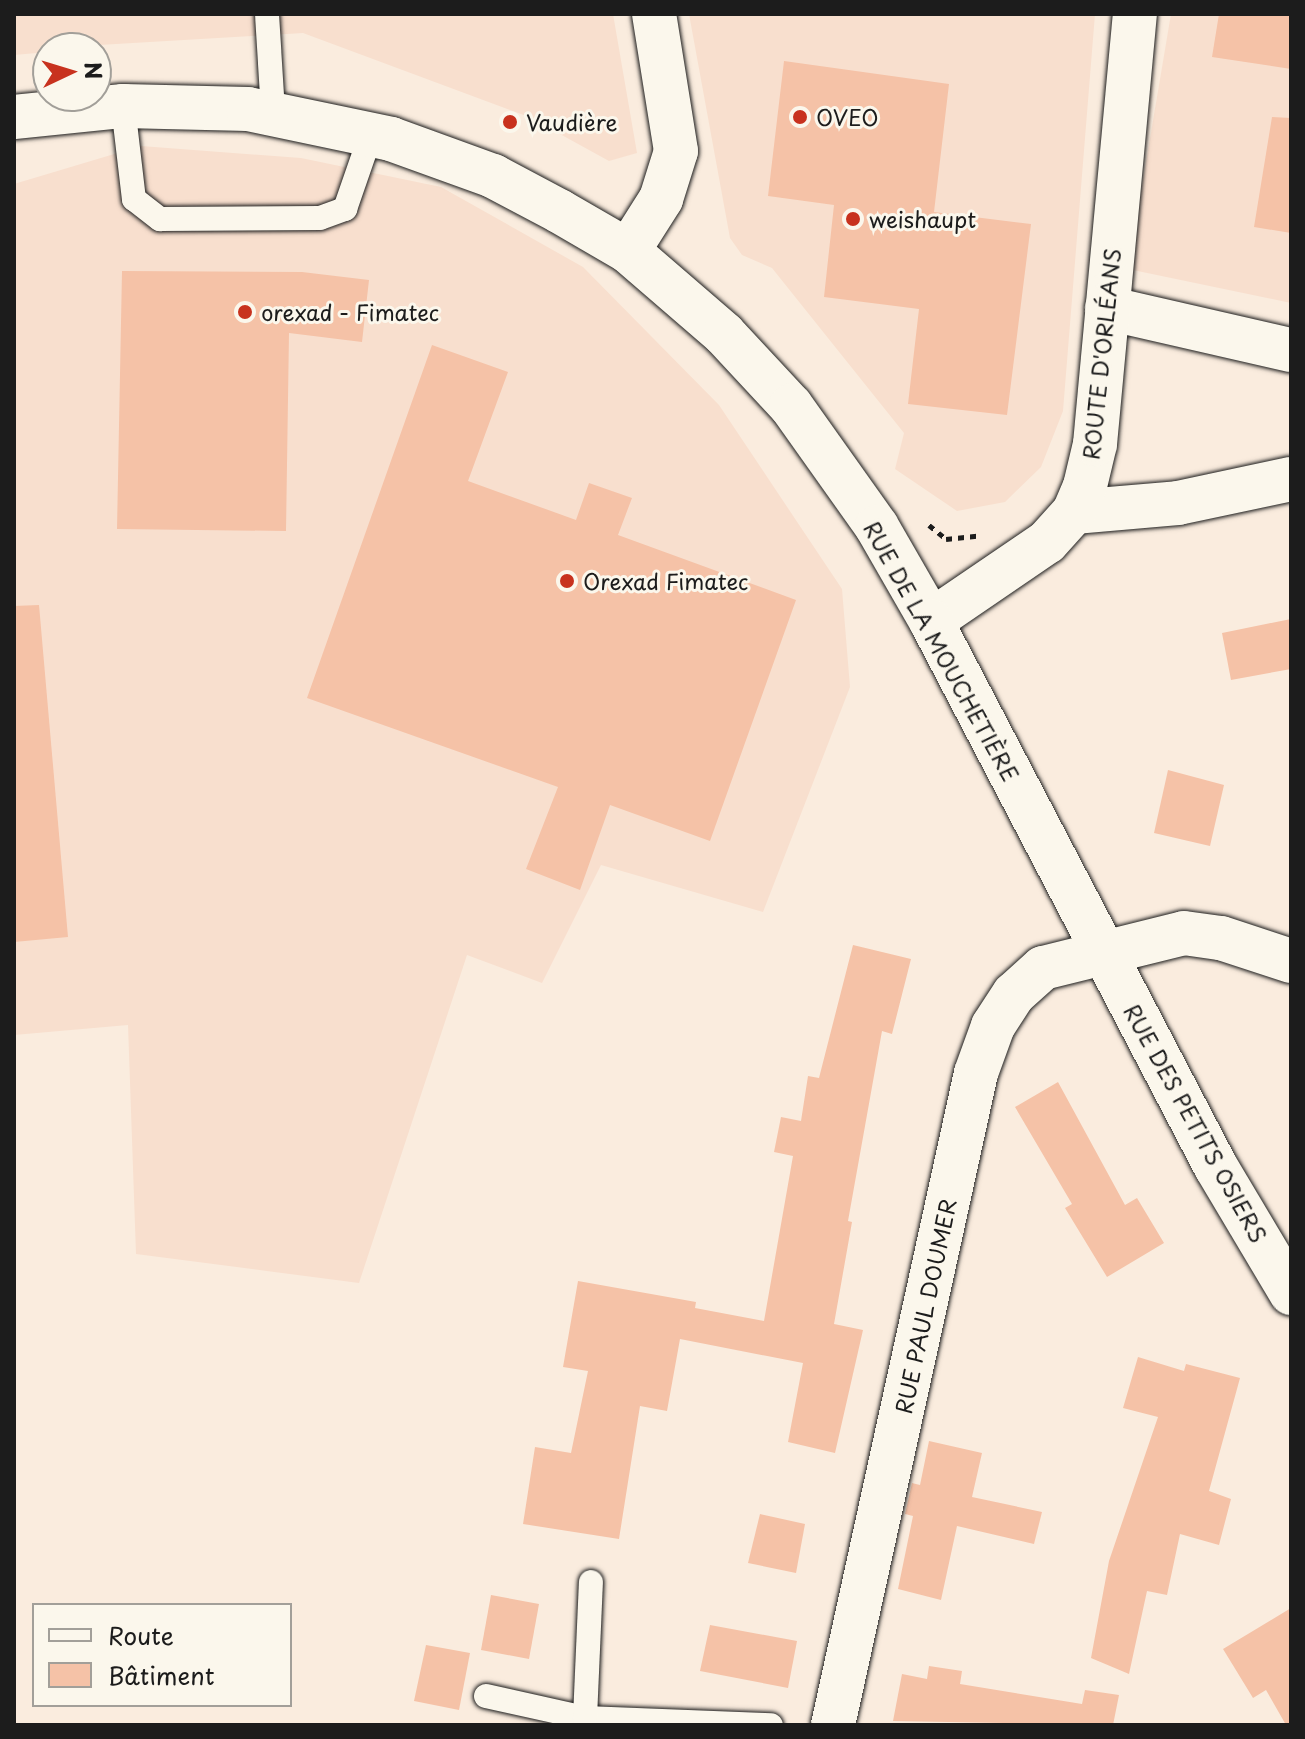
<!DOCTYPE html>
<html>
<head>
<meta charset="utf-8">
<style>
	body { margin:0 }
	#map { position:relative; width:1305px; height:1739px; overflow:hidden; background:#faecde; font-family:"Playpen Sans",sans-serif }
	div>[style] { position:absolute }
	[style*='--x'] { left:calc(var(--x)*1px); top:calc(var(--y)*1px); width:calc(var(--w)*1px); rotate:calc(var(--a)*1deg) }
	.built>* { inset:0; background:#f8dfce }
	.building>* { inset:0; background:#f5c2a7 }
	.path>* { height:5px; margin-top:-2.5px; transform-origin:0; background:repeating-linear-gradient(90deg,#1c1c1c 0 6px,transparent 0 12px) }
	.roads { filter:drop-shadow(0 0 2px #1c1c1c) drop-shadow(0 0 2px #1c1c1c) }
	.lane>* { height:24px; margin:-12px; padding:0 12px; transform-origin:12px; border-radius:12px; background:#fbf7ec }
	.street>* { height:44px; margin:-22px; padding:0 22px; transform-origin:22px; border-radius:22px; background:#fbf7ec }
	.secondary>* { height:44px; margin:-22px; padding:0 22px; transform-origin:22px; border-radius:22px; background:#fbf7ec }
	.dots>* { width:22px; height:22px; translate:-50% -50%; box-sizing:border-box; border:4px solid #fbf7ec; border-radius:50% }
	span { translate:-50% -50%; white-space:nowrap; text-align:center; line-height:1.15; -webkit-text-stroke:6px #fbf7ec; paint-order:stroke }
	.poi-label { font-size:22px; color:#1c1c1c }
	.left { translate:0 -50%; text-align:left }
	.street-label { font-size:22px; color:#1c1c1c }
	.frame { position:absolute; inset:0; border:16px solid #1c1c1c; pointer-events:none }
	.legend { position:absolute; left:32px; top:1603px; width:260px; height:104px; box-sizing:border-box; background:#fbf7ec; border:2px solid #a29f99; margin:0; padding:10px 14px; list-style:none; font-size:24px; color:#1c1c1c }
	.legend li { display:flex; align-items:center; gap:16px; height:40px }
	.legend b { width:40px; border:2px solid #a29f99 }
	.north { position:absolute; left:32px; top:32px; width:80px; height:80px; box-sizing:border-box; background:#fbf7ec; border:2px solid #a29f99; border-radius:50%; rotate:86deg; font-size:22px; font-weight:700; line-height:32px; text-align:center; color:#1c1c1c }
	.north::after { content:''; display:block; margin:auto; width:28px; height:36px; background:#c8321e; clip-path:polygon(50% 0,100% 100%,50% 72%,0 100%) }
</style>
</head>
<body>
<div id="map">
	<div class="built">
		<i style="clip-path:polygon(14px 14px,613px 14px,637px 153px,609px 161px,529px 117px,303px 33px,48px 48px,48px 52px,14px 55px)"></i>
		<i style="clip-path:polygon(689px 14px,1095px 14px,1063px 411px,1041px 467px,1005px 502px,957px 511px,895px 469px,904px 433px,772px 268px,742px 255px,730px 238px)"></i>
		<i style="clip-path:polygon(1171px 14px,1291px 14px,1291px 303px,1128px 269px)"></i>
		<i style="clip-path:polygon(141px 146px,301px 158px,441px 187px,583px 267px,719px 405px,842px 589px,850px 687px,763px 912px,601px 865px,542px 983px,467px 955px,359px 1283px,136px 1254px,128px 1025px,14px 1035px,14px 184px)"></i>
	</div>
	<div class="building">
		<i style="clip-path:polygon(1219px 14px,1291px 14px,1291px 69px,1212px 57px)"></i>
		<i style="clip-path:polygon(784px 61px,949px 84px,934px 212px,1031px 224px,1007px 415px,908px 404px,919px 309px,824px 297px,834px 205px,768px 196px)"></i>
		<i style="clip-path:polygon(1272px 117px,1291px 118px,1291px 233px,1254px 227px)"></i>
		<i style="clip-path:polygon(122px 271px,302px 272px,369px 280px,362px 342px,289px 333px,286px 531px,117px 529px)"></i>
		<i style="clip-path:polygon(432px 345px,508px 372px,468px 481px,576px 520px,589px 483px,632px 498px,618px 535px,796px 600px,710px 841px,610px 805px,580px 890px,526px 869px,558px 787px,307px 698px)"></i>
		<i style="clip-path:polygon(39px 605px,68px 937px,14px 942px,14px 606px)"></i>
		<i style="clip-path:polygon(1291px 619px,1291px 669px,1231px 680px,1222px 633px)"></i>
		<i style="clip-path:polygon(1168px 770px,1224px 785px,1210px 846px,1154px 833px)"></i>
		<i style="clip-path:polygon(853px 945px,911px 959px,892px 1034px,882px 1031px,848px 1221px,852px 1222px,834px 1324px,863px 1330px,835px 1453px,788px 1442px,803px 1363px,680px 1339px,667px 1411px,640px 1406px,619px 1539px,523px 1524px,535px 1447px,571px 1453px,588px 1371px,563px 1367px,578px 1281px,696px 1302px,695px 1308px,764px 1321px,793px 1156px,774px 1152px,781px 1117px,801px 1121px,808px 1076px,819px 1078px)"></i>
		<i style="clip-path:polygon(1058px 1082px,1125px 1205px,1137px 1198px,1164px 1243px,1107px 1277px,1065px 1208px,1072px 1204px,1015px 1107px)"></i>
		<i style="clip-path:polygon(1138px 1357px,1184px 1371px,1186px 1364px,1240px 1378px,1209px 1491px,1231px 1499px,1219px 1545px,1180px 1534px,1167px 1595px,1147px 1591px,1129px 1674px,1091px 1658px,1109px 1561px,1158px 1417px,1123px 1408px)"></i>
		<i style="clip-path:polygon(929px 1441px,982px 1453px,972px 1497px,1042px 1512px,1034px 1544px,957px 1526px,941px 1600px,898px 1589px,913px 1516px,905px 1514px,912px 1483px,920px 1485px)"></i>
		<i style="clip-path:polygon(760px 1514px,805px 1524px,796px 1573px,748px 1563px)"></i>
		<i style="clip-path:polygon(491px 1595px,539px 1604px,529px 1659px,481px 1650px)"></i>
		<i style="clip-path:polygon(1291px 1608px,1291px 1725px,1286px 1725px,1266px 1690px,1253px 1698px,1223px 1649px)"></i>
		<i style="clip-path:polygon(710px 1625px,797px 1641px,788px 1688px,700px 1671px)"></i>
		<i style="clip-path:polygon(426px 1645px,470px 1653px,459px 1710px,414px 1701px)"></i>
		<i style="clip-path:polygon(929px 1666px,962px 1671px,960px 1684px,1082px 1704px,1085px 1690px,1119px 1695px,1113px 1725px,893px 1721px,902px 1674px,927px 1679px)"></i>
	</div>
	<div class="path">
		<i style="--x:929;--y:525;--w:22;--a:39"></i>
		<i style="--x:946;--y:539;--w:31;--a:-6"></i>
	</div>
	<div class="roads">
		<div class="lane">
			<i style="--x:267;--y:14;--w:99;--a:86.5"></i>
			<i style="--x:123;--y:106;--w:94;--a:83.3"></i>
			<i style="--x:134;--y:199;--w:33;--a:38"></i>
			<i style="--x:160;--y:219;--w:160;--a:-0.4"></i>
			<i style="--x:320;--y:218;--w:27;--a:-20"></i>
			<i style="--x:345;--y:209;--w:79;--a:-70.9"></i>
			<i style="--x:486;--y:1696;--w:101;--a:12.5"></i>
			<i style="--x:585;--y:1718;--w:186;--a:2.2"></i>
			<i style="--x:585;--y:1718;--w:136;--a:-87.5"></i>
		</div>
		<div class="street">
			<i style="--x:628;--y:251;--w:62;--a:-57.6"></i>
			<i style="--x:661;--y:199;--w:50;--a:-72.6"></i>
			<i style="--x:676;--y:151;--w:139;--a:-99.1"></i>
			<i style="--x:1107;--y:308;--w:189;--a:12.9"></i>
			<i style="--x:1074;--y:512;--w:104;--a:-4.9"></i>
			<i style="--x:1178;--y:503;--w:116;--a:-12"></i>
			<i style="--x:931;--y:621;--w:140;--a:-34.3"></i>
			<i style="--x:1047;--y:542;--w:40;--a:-48"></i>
			<i style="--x:1074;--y:512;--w:28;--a:-67"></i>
			<i style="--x:1085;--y:486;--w:43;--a:-76.6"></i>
			<i style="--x:1095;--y:444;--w:432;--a:-84.7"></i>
			<i style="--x:833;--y:1725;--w:667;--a:-77.63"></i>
			<i style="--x:976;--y:1073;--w:50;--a:-70.1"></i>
			<i style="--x:993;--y:1026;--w:38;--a:-57"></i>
			<i style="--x:1014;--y:994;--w:39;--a:-42"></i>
			<i style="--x:1043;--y:968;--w:145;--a:-13.9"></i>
			<i style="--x:1184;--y:933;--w:37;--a:8"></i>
			<i style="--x:1221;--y:938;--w:74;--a:18.2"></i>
		</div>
		<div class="secondary">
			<i style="--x:14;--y:117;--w:110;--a:-5.8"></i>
			<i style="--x:123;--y:106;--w:125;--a:1.4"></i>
			<i style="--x:248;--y:109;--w:146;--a:11.8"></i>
			<i style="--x:391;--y:139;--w:109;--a:19.9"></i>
			<i style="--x:493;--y:176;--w:75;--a:27.9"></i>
			<i style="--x:559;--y:211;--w:80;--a:30.1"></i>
			<i style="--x:628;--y:251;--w:127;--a:40.8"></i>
			<i style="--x:724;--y:334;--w:98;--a:47.1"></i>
			<i style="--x:791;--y:406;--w:148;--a:54.6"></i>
			<i style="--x:877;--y:527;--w:108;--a:60.1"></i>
			<i style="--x:931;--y:621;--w:616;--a:62.44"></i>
			<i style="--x:1216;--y:1167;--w:147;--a:59.2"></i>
		</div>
	</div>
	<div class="dots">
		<i style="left:800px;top:117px;background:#c8321e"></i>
		<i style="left:510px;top:122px;background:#c8321e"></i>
		<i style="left:853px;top:219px;background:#c8321e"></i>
		<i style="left:245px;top:312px;background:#c8321e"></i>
		<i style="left:567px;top:581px;background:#c8321e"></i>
	</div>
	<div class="poi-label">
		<span class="left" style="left:816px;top:117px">OVEO</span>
		<span class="left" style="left:526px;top:122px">Vaudière</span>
		<span class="left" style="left:869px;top:219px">weishaupt</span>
		<span class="left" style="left:261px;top:312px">orexad - Fimatec</span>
		<span class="left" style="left:583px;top:581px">Orexad Fimatec</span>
	</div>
	<div class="street-label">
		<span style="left:1101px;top:354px;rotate:-84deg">ROUTE D'ORLÉANS</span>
		<span style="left:942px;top:651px;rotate:61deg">RUE DE LA MOUCHETIÈRE</span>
		<span style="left:1196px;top:1123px;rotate:61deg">RUE DES PETITS OSIERS</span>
		<span style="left:925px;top:1306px;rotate:-78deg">RUE PAUL DOUMER</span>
	</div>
	<div class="frame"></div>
	<ul class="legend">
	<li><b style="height:10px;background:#fbf7ec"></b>Route</li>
	<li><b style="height:22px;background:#f5c2a7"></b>Bâtiment</li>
	</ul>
	<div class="north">N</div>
</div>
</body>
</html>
